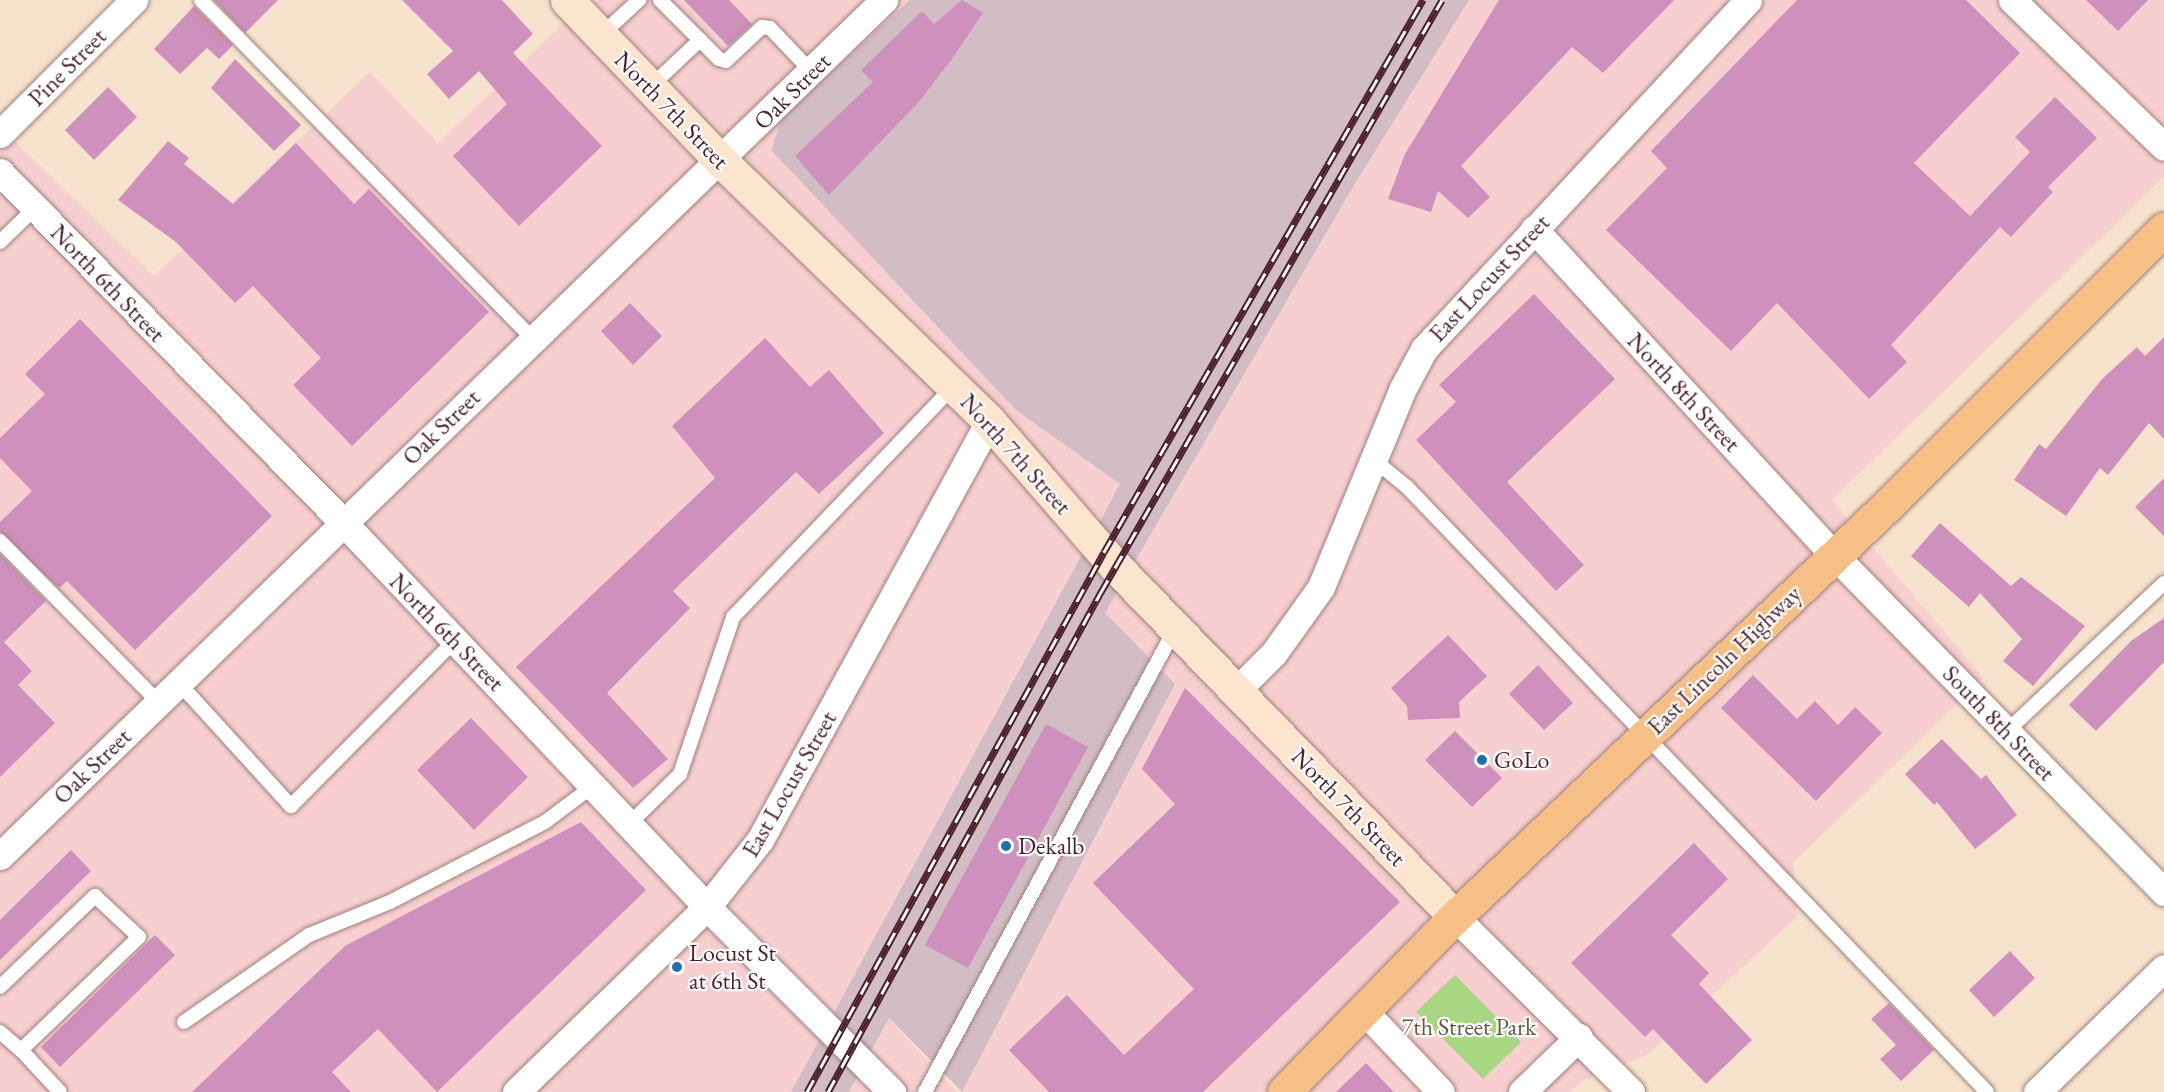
<!DOCTYPE html>
<html>
<head>
<meta charset="utf-8">
<style>
	body { margin:0 }
	#map { position:relative; width:2164px; height:1092px; overflow:hidden; background:#f7e3cd; font-family:"EB Garamond",serif }
	div>[style] { position:absolute }
	[style*='--x'] { left:calc(var(--x)*1px); top:calc(var(--y)*1px); width:calc(var(--w)*1px); rotate:calc(var(--a)*1deg) }
	.built>* { inset:0; background:#f7cfd0 }
	.industrial>* { inset:0; background:#d2bdc5 }
	.green>* { inset:0; background:#a8d683 }
	.building>* { inset:0; background:#ce90bc }
	.roads { filter:drop-shadow(0 0 2px #a0817c) drop-shadow(0 0 2px #a0817c) }
	.lane>* { height:14px; margin:-7px; padding:0 7px; transform-origin:7px; border-radius:7px; background:#fff }
	.street>* { height:27px; margin:-13.5px; padding:0 13.5px; transform-origin:13.5px; border-radius:13.5px; background:#fff }
	.secondary>* { height:33px; margin:-16.5px; padding:0 16.5px; transform-origin:16.5px; border-radius:16.5px; background:#fbe5cf }
	.primary>* { height:33px; margin:-16.5px; padding:0 16.5px; transform-origin:16.5px; border-radius:16.5px; background:#f5bf86 }
	.rail>* { height:7px; margin-top:-3.5px; transform-origin:0; background:repeating-linear-gradient(90deg,#fff 0 14px,#4a1f2b 0 28px); box-sizing:border-box; border-block:2px solid #4a1f2b }
	.dots>* { width:16px; height:16px; translate:-50% -50%; box-sizing:border-box; border:3px solid #fff; border-radius:50% }
	span { translate:-50% -50%; white-space:nowrap; text-align:center; line-height:1.15; -webkit-text-stroke:4.5px #fff; paint-order:stroke }
	.street-label { font-size:24px; color:#4a1f2b }
	.poi-label { font-size:24px; color:#4a1f2b }
	.left { translate:0 -50%; text-align:left }
	.park-label { font-size:24px; color:#665645 }
</style>
</head>
<body>
<div id="map">
	<div class="built">
		<i style="clip-path:polygon(597px 0,910px 0,782px 117px,771px 150px,1016px 410px,1120px 484px,875px 939px,791px 1092px,0 1092px,0 151px,12px 139px,154px 276px,370px 72px,438px 143px,565px 22px)"></i>
		<i style="clip-path:polygon(1469px 0,2164px 0,2164px 177px,1832px 500px,1984px 678px,1793px 863px,1797px 917px,1647px 1055px,1582px 1081px,1570px 1092px,962px 1092px,1175px 685px,1105px 613px,1353px 187px)"></i>
		<i style="clip-path:polygon(888px 1018px,957px 1092px,849px 1092px)"></i>
	</div>
	<div class="industrial">
		<i style="clip-path:polygon(910px 0,1469px 0,1353px 187px,1105px 613px,1175px 684px,962px 1092px,889px 1018px,849px 1092px,791px 1092px,1120px 484px,1016px 410px,771px 150px,782px 117px)"></i>
	</div>
	<div class="green">
		<i style="clip-path:polygon(1455px 975px,1521px 1042px,1483px 1079px,1416px 1012px)"></i>
	</div>
	<div class="building">
		<i style="clip-path:polygon(214px 0,278px 0,245px 33px)"></i>
		<i style="clip-path:polygon(402px 0,502px 0,533px 34px,513px 53px,602px 146px,519px 226px,453px 156px,507px 104px,479px 71px,449px 99px,427px 74px,453px 51px)"></i>
		<i style="clip-path:polygon(684px 0,729px 0,752px 24px,728px 46px)"></i>
		<i style="clip-path:polygon(962px 0,983px 13px,951px 60px,918px 103px,829px 195px,795px 156px,873px 82px,861px 70px,922px 11px,934px 24px)"></i>
		<i style="clip-path:polygon(1499px 0,1674px 0,1603px 73px,1572px 47px,1461px 166px,1490px 197px,1468px 218px,1438px 191px,1431px 212px,1388px 199px,1405px 154px)"></i>
		<i style="clip-path:polygon(1797px 0,1966px 0,2020px 53px,1914px 163px,1970px 216px,2030px 152px,2015px 137px,2055px 97px,2097px 138px,2048px 187px,2053px 192px,2011px 237px,2000px 227px,1891px 345px,1907px 362px,1869px 399px,1777px 303px,1731px 351px,1606px 230px,1667px 168px,1651px 151px)"></i>
		<i style="clip-path:polygon(2086px 0,2148px 0,2118px 31px)"></i>
		<i style="clip-path:polygon(194px 6px,233px 45px,219px 59px,207px 48px,180px 74px,154px 49px)"></i>
		<i style="clip-path:polygon(235px 59px,301px 125px,274px 151px,211px 88px)"></i>
		<i style="clip-path:polygon(108px 87px,137px 117px,94px 160px,65px 130px)"></i>
		<i style="clip-path:polygon(168px 141px,189px 158px,184px 164px,233px 204px,296px 143px,354px 204px,369px 189px,489px 312px,352px 446px,293px 385px,321px 358px,253px 286px,235px 303px,176px 242px,118px 200px)"></i>
		<i style="clip-path:polygon(1534px 294px,1615px 379px,1507px 482px,1584px 565px,1556px 591px,1416px 440px,1456px 402px,1439px 385px)"></i>
		<i style="clip-path:polygon(630px 303px,662px 336px,633px 365px,601px 331px)"></i>
		<i style="clip-path:polygon(80px 319px,272px 516px,135px 650px,67px 581px,59px 588px,0 532px,0 522px,32px 491px,0 458px,0 438px,45px 394px,25px 374px)"></i>
		<i style="clip-path:polygon(2164px 337px,2164px 439px,2149px 423px,2108px 475px,2100px 468px,2066px 516px,2014px 480px,2039px 444px,2046px 449px,2102px 379px,2137px 347px,2145px 356px)"></i>
		<i style="clip-path:polygon(765px 338px,810px 387px,829px 370px,884px 433px,819px 494px,796px 472px,673px 591px,690px 608px,607px 693px,668px 759px,633px 788px,516px 667px,715px 478px,672px 426px)"></i>
		<i style="clip-path:polygon(2164px 478px,2164px 536px,2135px 507px)"></i>
		<i style="clip-path:polygon(1940px 523px,2011px 586px,2021px 577px,2085px 626px,2033px 686px,2003px 661px,2022px 639px,1980px 593px,1969px 607px,1911px 556px)"></i>
		<i style="clip-path:polygon(0 554px,46px 601px,4px 642px,32px 671px,18px 685px,55px 723px,0 777px)"></i>
		<i style="clip-path:polygon(2164px 618px,2164px 662px,2096px 731px,2069px 705px,2131px 641px)"></i>
		<i style="clip-path:polygon(1448px 635px,1487px 676px,1459px 702px,1460px 718px,1408px 720px,1407px 706px,1391px 688px)"></i>
		<i style="clip-path:polygon(1538px 665px,1573px 703px,1544px 730px,1509px 694px)"></i>
		<i style="clip-path:polygon(1753px 675px,1797px 719px,1815px 701px,1838px 725px,1855px 707px,1882px 733px,1816px 801px,1721px 708px)"></i>
		<i style="clip-path:polygon(1185px 688px,1400px 902px,1203px 1092px,1049px 1092px,1009px 1050px,1067px 995px,1124px 1055px,1194px 989px,1093px 883px,1175px 804px,1142px 769px)"></i>
		<i style="clip-path:polygon(471px 718px,528px 777px,474px 830px,417px 770px)"></i>
		<i style="clip-path:polygon(1046px 724px,1088px 747px,968px 968px,925px 945px)"></i>
		<i style="clip-path:polygon(1455px 731px,1502px 778px,1472px 807px,1425px 760px)"></i>
		<i style="clip-path:polygon(1942px 739px,1981px 779px,1986px 775px,2017px 815px,1975px 849px,1937px 802px,1934px 805px,1905px 774px)"></i>
		<i style="clip-path:polygon(581px 822px,646px 890px,437px 1092px,378px 1029px,332px 1072px,351px 1092px,192px 1092px,345px 946px)"></i>
		<i style="clip-path:polygon(1694px 843px,1728px 879px,1671px 935px,1709px 973px,1699px 984px,1752px 1040px,1706px 1084px,1653px 1029px,1645px 1037px,1571px 963px)"></i>
		<i style="clip-path:polygon(71px 850px,91px 871px,0 960px,0 920px)"></i>
		<i style="clip-path:polygon(155px 935px,175px 955px,60px 1067px,41px 1047px)"></i>
		<i style="clip-path:polygon(2010px 951px,2035px 978px,1994px 1017px,1969px 990px)"></i>
		<i style="clip-path:polygon(1889px 1003px,1934px 1050px,1901px 1081px,1880px 1059px,1896px 1045px,1871px 1019px)"></i>
		<i style="clip-path:polygon(1366px 1063px,1394px 1092px,1336px 1092px)"></i>
	</div>
	<div class="roads">
		<div class="lane">
			<i style="--x:201;--y:0;--w:474;--a:45.6"></i>
			<i style="--x:660;--y:0;--w:83;--a:45"></i>
			<i style="--x:719;--y:59;--w:7;--a:16"></i>
			<i style="--x:726;--y:61;--w:50;--a:-43.4"></i>
			<i style="--x:762;--y:27;--w:8;--a:7"></i>
			<i style="--x:770;--y:28;--w:59;--a:46.4"></i>
			<i style="--x:601;--y:35;--w:52;--a:-42.6"></i>
			<i style="--x:650;--y:87;--w:69;--a:-43.2"></i>
			<i style="--x:0;--y:242;--w:49;--a:-44.2"></i>
			<i style="--x:1374;--y:460;--w:43;--a:39.3"></i>
			<i style="--x:1407;--y:487;--w:838;--a:46.21"></i>
			<i style="--x:0;--y:541;--w:226;--a:45.5"></i>
			<i style="--x:178;--y:682;--w:168;--a:47.7"></i>
			<i style="--x:291;--y:806;--w:233;--a:-45.3"></i>
			<i style="--x:2007;--y:731;--w:216;--a:-43.3"></i>
			<i style="--x:629;--y:824;--w:71;--a:-44.4"></i>
			<i style="--x:680;--y:774;--w:166;--a:-71.3"></i>
			<i style="--x:733;--y:617;--w:318;--a:-46.3"></i>
			<i style="--x:0;--y:987;--w:132;--a:-43.8"></i>
			<i style="--x:95;--y:896;--w:60;--a:43"></i>
			<i style="--x:139;--y:937;--w:163;--a:136.2"></i>
			<i style="--x:21;--y:1050;--w:57;--a:47.1"></i>
			<i style="--x:184;--y:1022;--w:152;--a:-34.8"></i>
			<i style="--x:309;--y:935;--w:87;--a:-22.2"></i>
			<i style="--x:390;--y:902;--w:174;--a:-27.3"></i>
			<i style="--x:545;--y:822;--w:60;--a:-36.9"></i>
			<i style="--x:0;--y:1032;--w:28;--a:41"></i>
			<i style="--x:925;--y:1092;--w:526;--a:-61.63"></i>
		</div>
		<div class="street">
			<i style="--x:2012;--y:0;--w:211;--a:44"></i>
			<i style="--x:0;--y:134;--w:190;--a:-45"></i>
			<i style="--x:0;--y:172;--w:489;--a:45.6"></i>
			<i style="--x:342;--y:521;--w:531;--a:46.6"></i>
			<i style="--x:707;--y:907;--w:262;--a:45"></i>
			<i style="--x:1534;--y:229;--w:443;--a:47.4"></i>
			<i style="--x:1834;--y:555;--w:472;--a:45.6"></i>
			<i style="--x:1237;--y:690;--w:52;--a:-45"></i>
			<i style="--x:1274;--y:653;--w:81;--a:-54.5"></i>
			<i style="--x:1321;--y:587;--w:213;--a:-67.6"></i>
			<i style="--x:1402;--y:390;--w:47;--a:-61.8"></i>
			<i style="--x:1424;--y:349;--w:476;--a:-47.1"></i>
			<i style="--x:0;--y:856;--w:1231;--a:-44.08"></i>
			<i style="--x:1455;--y:917;--w:248;--a:44.8"></i>
			<i style="--x:1365;--y:1012;--w:110;--a:46.5"></i>
			<i style="--x:516;--y:1092;--w:266;--a:-44.1"></i>
			<i style="--x:707;--y:907;--w:85;--a:-51.7"></i>
			<i style="--x:760;--y:840;--w:477;--a:-61.3"></i>
			<i style="--x:1522;--y:1092;--w:79;--a:-44"></i>
			<i style="--x:2037;--y:1092;--w:177;--a:-44.3"></i>
		</div>
		<div class="secondary">
			<i style="--x:567;--y:0;--w:223;--a:46.3"></i>
			<i style="--x:721;--y:161;--w:373;--a:44.1"></i>
			<i style="--x:989;--y:421;--w:192;--a:49"></i>
			<i style="--x:1115;--y:566;--w:489;--a:45.9"></i>
		</div>
		<div class="primary">
			<i style="--x:1284;--y:1092;--w:245;--a:-45.7"></i>
			<i style="--x:1455;--y:917;--w:599;--a:-43.58"></i>
			<i style="--x:1889;--y:504;--w:389;--a:-45"></i>
		</div>
	</div>
	<div class="rail">
		<i style="--x:807;--y:1092;--w:616;--a:-61.19"></i>
		<i style="--x:1104;--y:552;--w:638;--a:-59.98"></i>
		<i style="--x:828;--y:1092;--w:570;--a:-61.37"></i>
		<i style="--x:1101;--y:592;--w:683;--a:-60.06"></i>
	</div>
	<div class="dots">
		<i style="left:1482px;top:760px;background:#1f6fb2"></i>
		<i style="left:1006px;top:846px;background:#1f6fb2"></i>
		<i style="left:677px;top:967px;background:#1f6fb2"></i>
	</div>
	<div class="street-label">
		<span style="left:67px;top:67px;rotate:-45deg">Pine Street</span>
		<span style="left:792px;top:91px;rotate:-45deg">Oak Street</span>
		<span style="left:672px;top:110px;rotate:46deg">North 7th Street</span>
		<span style="left:1489px;top:278px;rotate:-47deg">East Locust Street</span>
		<span style="left:108px;top:283px;rotate:46deg">North 6th Street</span>
		<span style="left:1684px;top:392px;rotate:47deg">North 8th Street</span>
		<span style="left:441px;top:427px;rotate:-44deg">Oak Street</span>
		<span style="left:1016px;top:454px;rotate:48deg">North 7th Street</span>
		<span style="left:447px;top:632px;rotate:46deg">North 6th Street</span>
		<span style="left:1724px;top:660px;rotate:-44deg">East Lincoln Highway</span>
		<span style="left:1999px;top:723px;rotate:46deg">South 8th Street</span>
		<span style="left:92px;top:766px;rotate:-44deg">Oak Street</span>
		<span style="left:789px;top:784px;rotate:-60deg">East Locust Street</span>
		<span style="left:1349px;top:807px;rotate:46deg">North 7th Street</span>
	</div>
	<div class="poi-label">
		<span class="left" style="left:1494px;top:760px">GoLo</span>
		<span class="left" style="left:1018px;top:846px">Dekalb</span>
		<span class="left" style="left:689px;top:967px">Locust St<br>at 6th St</span>
	</div>
	<div class="park-label">
		<span style="left:1469px;top:1027px">7th Street Park</span>
	</div>
</div>
</body>
</html>
